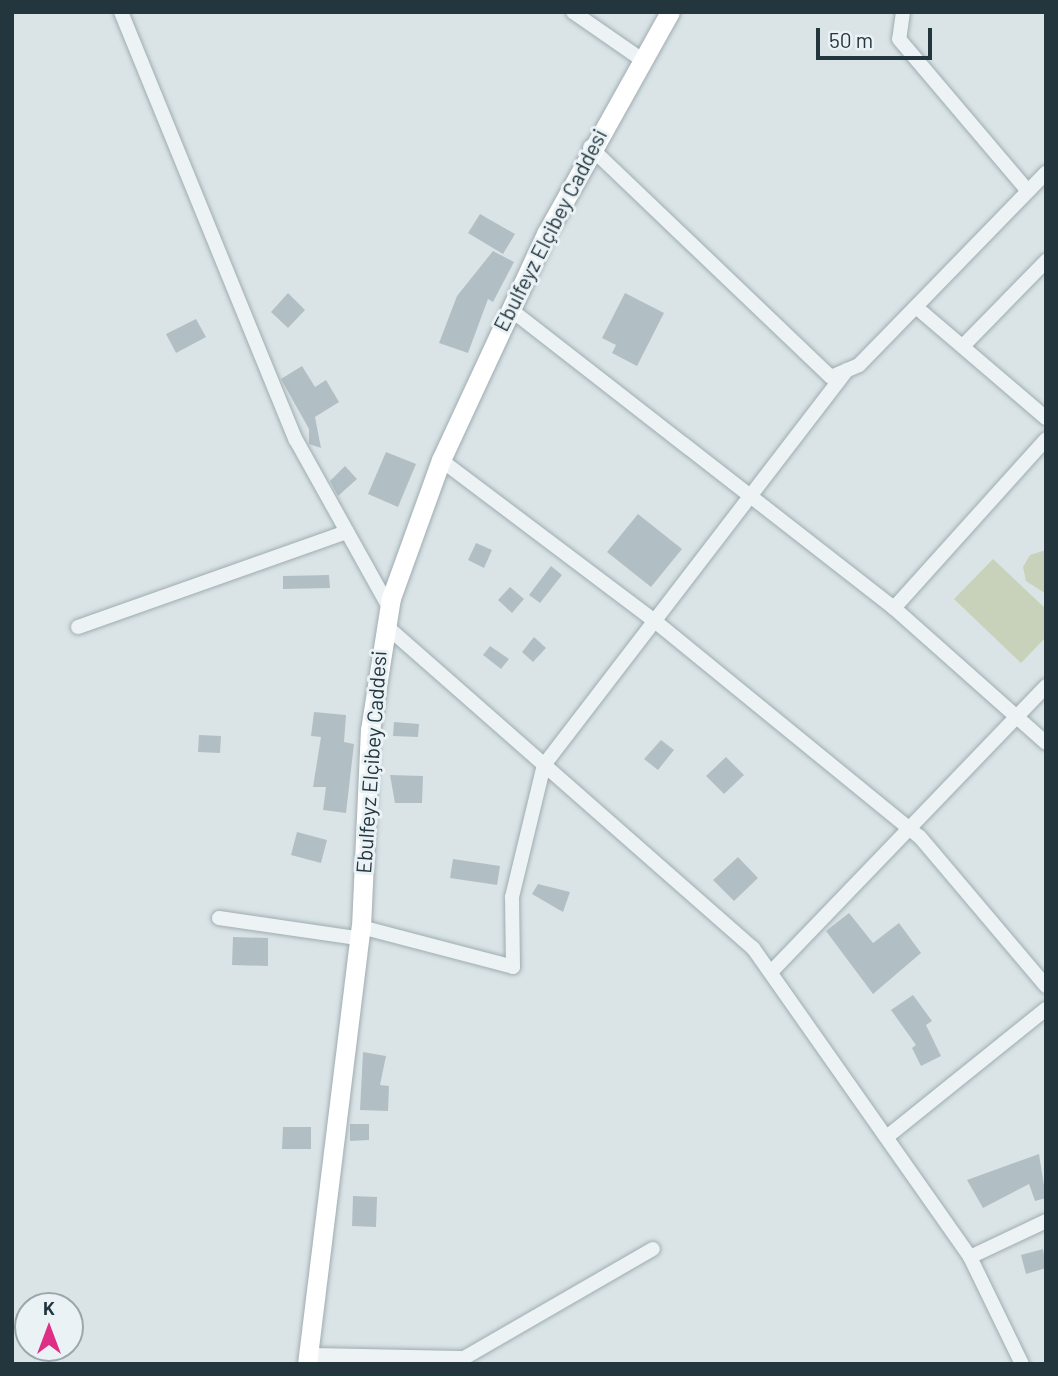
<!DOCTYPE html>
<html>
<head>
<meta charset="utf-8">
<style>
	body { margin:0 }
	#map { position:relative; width:1058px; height:1376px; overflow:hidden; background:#dae4e7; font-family:Barlow,sans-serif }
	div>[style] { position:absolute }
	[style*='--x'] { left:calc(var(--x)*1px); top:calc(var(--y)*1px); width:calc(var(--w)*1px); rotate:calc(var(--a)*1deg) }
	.green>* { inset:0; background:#c8d2ba }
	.building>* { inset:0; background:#b1bfc4 }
	.roads { filter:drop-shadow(0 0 2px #9facb1) drop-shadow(0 0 2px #9facb1) }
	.street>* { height:14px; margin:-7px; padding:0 7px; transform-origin:7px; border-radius:7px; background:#edf3f5 }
	.secondary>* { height:19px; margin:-9.5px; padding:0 9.5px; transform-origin:9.5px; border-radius:9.5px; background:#fff }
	span { translate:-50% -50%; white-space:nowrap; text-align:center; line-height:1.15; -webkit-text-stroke:6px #eaf2f5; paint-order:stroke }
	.street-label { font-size:21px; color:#23363e }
	.frame { position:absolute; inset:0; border:14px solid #23363e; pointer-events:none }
	.north { position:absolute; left:14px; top:1292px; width:70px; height:70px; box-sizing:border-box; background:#eaf2f5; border:2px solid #9aa7ac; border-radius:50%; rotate:0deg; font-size:19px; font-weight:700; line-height:28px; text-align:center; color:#23363e }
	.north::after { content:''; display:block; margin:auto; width:24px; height:32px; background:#dc2f85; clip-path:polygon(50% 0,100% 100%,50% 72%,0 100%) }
	.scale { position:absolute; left:816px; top:28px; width:116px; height:32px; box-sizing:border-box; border:4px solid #23363e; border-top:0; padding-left:9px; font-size:21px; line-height:24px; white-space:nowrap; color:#23363e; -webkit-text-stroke:5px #eaf2f5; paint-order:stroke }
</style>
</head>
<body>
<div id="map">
	<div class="green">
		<i style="clip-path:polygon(1046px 550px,1046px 591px,1043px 592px,1026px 581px,1023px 567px,1030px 555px)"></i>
		<i style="clip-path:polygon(993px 559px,1046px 609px,1046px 637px,1021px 663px,954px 599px)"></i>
	</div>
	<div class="building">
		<i style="clip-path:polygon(480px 214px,515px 234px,503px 254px,468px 233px)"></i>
		<i style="clip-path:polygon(493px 251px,514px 262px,493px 302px,488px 299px,468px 353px,439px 343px,457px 296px)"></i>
		<i style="clip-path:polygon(288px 293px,305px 310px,288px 328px,271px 312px)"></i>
		<i style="clip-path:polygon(625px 293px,664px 313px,637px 366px,612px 353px,616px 345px,602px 338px)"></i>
		<i style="clip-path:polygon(196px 319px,206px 337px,176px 353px,166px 334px)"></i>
		<i style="clip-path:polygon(302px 366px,315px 387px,326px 380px,339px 402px,315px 417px,321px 448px,309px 444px,309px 429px,281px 379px)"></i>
		<i style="clip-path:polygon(386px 452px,416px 464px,398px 507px,368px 494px)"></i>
		<i style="clip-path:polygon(345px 466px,357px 479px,338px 496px,330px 481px)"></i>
		<i style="clip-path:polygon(638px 514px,682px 549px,651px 587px,607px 552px)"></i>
		<i style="clip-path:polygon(476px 543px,492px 550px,484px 568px,468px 560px)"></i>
		<i style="clip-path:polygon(551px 566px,562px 575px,540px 603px,529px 595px)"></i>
		<i style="clip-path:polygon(329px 575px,330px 588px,283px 589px,283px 576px)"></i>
		<i style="clip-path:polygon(510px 587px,524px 599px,512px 613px,498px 600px)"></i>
		<i style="clip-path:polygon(534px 637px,546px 648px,533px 662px,522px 652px)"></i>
		<i style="clip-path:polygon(490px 646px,509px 659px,501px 669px,483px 655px)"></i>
		<i style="clip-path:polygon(314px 712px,346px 715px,344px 742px,354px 744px,346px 813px,323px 810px,326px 787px,313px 787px,321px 737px,311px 736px)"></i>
		<i style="clip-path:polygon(394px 722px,419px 724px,418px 737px,393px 736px)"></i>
		<i style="clip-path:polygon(199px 735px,221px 736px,220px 753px,198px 752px)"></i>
		<i style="clip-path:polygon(661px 740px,674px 750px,658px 770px,644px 759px)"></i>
		<i style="clip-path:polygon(726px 757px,744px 775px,724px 794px,706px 776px)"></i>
		<i style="clip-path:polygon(390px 775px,423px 776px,422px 803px,395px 803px)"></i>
		<i style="clip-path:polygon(297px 832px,327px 840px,321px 863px,291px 855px)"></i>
		<i style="clip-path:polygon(738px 857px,758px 878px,734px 901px,713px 880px)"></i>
		<i style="clip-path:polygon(453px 859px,500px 866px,497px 885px,450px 878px)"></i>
		<i style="clip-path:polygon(538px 884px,570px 892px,563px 912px,532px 894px)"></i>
		<i style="clip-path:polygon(849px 913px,873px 943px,899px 923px,921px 953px,873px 994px,826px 931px)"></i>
		<i style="clip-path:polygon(233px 937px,268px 938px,268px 966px,232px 965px)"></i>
		<i style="clip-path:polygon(913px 995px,932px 1021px,926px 1025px,941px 1056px,921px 1066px,912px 1048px,916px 1045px,891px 1010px)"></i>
		<i style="clip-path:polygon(363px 1052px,386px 1056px,380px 1085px,389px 1086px,388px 1111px,360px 1110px)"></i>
		<i style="clip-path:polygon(350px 1124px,369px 1124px,369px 1140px,350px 1141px)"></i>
		<i style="clip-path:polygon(283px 1127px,311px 1127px,311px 1149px,282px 1149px)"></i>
		<i style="clip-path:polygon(1039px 1154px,1046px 1198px,1035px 1201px,1029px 1184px,983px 1208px,967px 1180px)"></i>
		<i style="clip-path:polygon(353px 1196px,377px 1197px,376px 1227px,352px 1226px)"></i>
		<i style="clip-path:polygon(1043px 1249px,1046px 1268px,1026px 1274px,1021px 1255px)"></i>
	</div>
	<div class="roads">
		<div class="street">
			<i style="--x:121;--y:12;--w:462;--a:67.8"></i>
			<i style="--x:296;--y:440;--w:191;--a:60.9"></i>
			<i style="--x:573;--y:12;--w:83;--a:34.7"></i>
			<i style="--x:903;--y:12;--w:27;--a:98"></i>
			<i style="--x:899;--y:39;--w:199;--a:49.7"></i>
			<i style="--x:590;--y:147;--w:333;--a:43.7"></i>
			<i style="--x:831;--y:377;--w:30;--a:-23"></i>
			<i style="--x:859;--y:365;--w:268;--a:-45.8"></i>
			<i style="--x:916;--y:307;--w:171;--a:40.5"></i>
			<i style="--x:510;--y:309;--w:487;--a:37.9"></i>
			<i style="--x:894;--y:608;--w:203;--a:41.6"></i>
			<i style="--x:963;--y:346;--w:119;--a:-45.7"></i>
			<i style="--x:441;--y:460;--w:269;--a:37"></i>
			<i style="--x:656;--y:622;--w:340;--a:39.2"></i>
			<i style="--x:920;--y:837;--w:195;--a:49.8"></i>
			<i style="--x:894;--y:608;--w:227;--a:-48"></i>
			<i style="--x:385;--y:625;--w:490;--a:41.3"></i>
			<i style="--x:753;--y:948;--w:378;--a:54.9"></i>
			<i style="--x:970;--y:1257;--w:84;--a:-25.3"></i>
			<i style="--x:78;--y:627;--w:285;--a:-19.5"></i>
			<i style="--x:219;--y:918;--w:138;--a:8.3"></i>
			<i style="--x:361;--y:927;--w:157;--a:14.7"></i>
			<i style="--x:513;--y:967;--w:70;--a:-90.8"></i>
			<i style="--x:512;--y:897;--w:136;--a:-76.4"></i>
			<i style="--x:544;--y:765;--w:498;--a:-52.5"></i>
			<i style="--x:771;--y:972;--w:397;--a:-46.1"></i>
			<i style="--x:888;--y:1136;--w:203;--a:-38.8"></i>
			<i style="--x:970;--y:1257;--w:119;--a:64.1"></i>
			<i style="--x:308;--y:1355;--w:156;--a:1.1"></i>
			<i style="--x:464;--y:1358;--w:218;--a:-30"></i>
		</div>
		<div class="secondary">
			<i style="--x:307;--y:1364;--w:440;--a:-83"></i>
			<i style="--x:361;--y:927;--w:197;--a:-87.4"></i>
			<i style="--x:370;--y:730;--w:134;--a:-81"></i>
			<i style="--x:391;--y:598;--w:147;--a:-70.1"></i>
			<i style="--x:441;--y:460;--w:251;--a:-65.1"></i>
			<i style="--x:547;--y:232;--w:252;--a:-60.8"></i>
		</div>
	</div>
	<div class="street-label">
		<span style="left:550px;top:230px;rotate:-63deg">Ebulfeyz Elçibey Caddesi</span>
		<span style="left:371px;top:762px;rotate:-86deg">Ebulfeyz Elçibey Caddesi</span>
	</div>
	<div class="frame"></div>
	<div class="north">K</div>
	<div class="scale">50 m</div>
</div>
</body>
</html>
